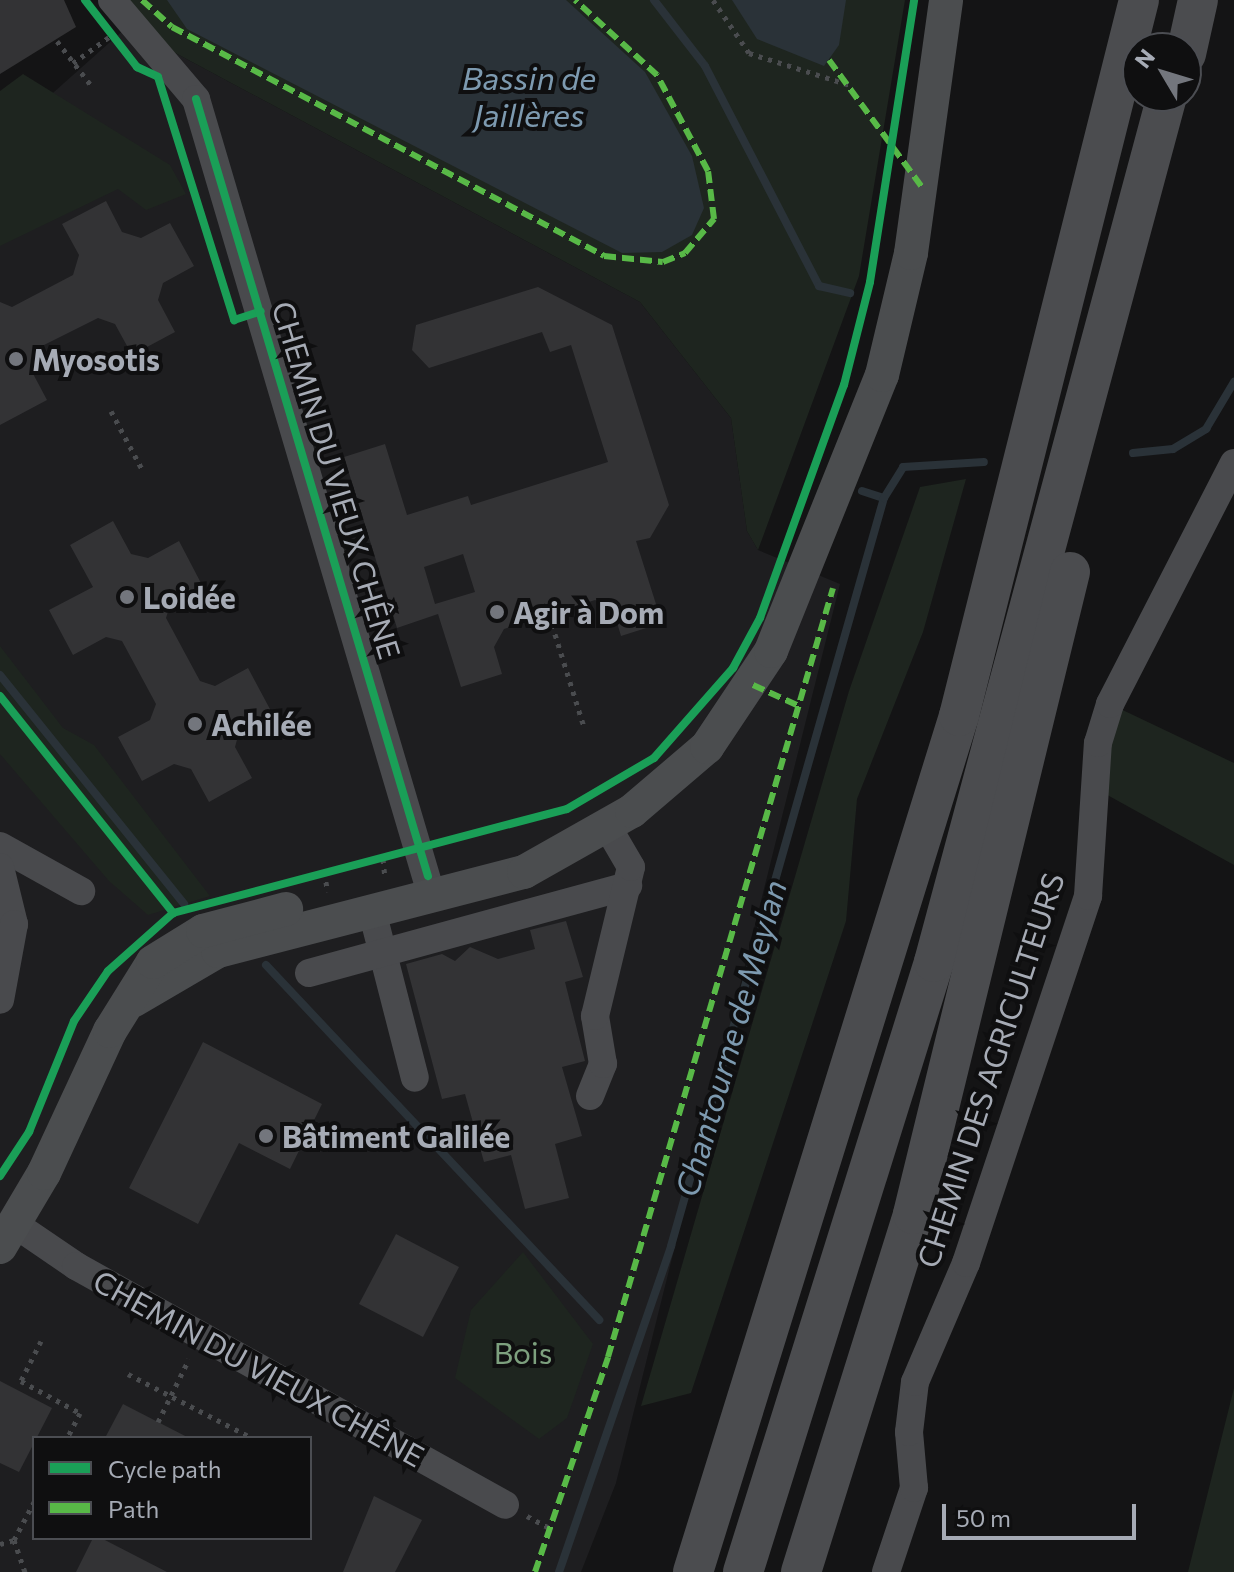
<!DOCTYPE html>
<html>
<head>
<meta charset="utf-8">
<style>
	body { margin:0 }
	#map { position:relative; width:1234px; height:1572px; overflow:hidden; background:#141415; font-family:Commissioner,sans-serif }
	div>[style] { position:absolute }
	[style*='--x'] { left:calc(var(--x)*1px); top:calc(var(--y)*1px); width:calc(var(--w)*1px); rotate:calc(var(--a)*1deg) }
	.built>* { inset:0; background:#1e1e20 }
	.green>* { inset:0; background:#1e251f }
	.water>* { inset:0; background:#2a3238 }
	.stream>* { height:8px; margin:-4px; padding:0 4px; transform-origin:4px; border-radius:4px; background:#2a3238 }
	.building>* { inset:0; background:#333335 }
	.path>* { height:5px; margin-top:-2.5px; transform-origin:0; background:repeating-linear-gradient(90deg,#4a4c4f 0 4px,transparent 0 10px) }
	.minor>* { height:28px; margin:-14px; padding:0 14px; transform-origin:14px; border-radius:14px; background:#494a4d }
	.major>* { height:34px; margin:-17px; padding:0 17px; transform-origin:17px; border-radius:17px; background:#4b4d4f }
	.highway>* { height:40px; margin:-20px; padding:0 20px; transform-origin:20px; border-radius:20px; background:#4b4c4f }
	.quiet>* { height:6px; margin-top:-3px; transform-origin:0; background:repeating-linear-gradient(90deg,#58b947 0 12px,transparent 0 18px) }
	.cycleway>* { height:8px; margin:-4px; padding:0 4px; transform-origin:4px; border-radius:4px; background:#1a9f57 }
	.dots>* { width:22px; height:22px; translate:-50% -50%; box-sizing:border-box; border:4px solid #0f0f10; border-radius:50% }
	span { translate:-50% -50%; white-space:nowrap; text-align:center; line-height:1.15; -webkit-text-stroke:8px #0f0f10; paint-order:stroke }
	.poi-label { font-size:30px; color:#a6abb5; font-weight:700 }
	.left { translate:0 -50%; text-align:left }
	.street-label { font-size:30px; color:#a6abb5 }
	.park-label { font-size:30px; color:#7da07e }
	.water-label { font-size:32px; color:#7d9ab0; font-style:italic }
	.legend { position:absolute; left:32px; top:1436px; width:280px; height:104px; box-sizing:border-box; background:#0f0f10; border:2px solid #4b4d52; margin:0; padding:10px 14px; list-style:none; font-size:24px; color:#a6abb5 }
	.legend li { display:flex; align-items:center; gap:16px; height:40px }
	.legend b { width:40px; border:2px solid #4b4d52 }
	.north { position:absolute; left:1122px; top:32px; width:80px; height:80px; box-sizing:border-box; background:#0f0f10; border:2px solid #4b4d52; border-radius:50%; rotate:308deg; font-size:22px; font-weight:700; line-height:32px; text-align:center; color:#a6abb5 }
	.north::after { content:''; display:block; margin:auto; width:28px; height:36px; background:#73767d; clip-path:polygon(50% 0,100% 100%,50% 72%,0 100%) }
	.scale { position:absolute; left:942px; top:1504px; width:194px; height:36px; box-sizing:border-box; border:4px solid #a6abb5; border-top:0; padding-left:10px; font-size:24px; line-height:28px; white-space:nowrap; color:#a6abb5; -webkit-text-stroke:6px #0f0f10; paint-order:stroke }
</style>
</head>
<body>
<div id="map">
	<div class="built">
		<i style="clip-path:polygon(evenodd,127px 27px,640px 302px,731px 418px,747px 531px,758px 550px,840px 584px,616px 1483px,581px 1572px,0 1572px,0 140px,127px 27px,34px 1438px,310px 1438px,310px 1538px,34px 1538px,34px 1438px)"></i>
	</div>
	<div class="green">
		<i style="clip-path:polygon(118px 0,905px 0,859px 276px,758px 550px,747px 531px,731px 418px,640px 302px,127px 27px)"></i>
		<i style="clip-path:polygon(23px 74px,170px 165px,186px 194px,146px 210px,118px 189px,0 246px,0 91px)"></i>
		<i style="clip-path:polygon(966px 479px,923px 632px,857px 799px,846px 921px,691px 1393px,641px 1406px,849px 691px,920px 487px)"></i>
		<i style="clip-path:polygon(0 646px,63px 728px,94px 745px,210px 896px,148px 915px,109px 881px,0 754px)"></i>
		<i style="clip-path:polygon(1110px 704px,1234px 763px,1234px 865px,1091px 786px)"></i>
		<i style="clip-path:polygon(523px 1252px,593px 1344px,567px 1418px,539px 1439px,455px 1378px,471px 1310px)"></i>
		<i style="clip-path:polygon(1234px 1388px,1234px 1572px,1188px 1572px)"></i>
	</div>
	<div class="water">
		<i style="clip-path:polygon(167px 0,566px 0,645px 72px,692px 156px,704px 208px,692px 235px,662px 252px,622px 253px,187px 29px)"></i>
		<i style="clip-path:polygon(732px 0,846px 0,839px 45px,824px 66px,757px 39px)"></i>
	</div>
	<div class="stream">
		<i style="--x:654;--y:0;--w:83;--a:52.3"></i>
		<i style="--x:705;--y:66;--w:248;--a:62.6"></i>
		<i style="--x:819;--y:286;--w:32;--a:13"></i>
		<i style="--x:1133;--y:453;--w:40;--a:-5.7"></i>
		<i style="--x:1173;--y:449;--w:39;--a:-31"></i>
		<i style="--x:1206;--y:429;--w:55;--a:-59.2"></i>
		<i style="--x:862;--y:491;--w:23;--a:18"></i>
		<i style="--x:0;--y:675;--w:294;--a:51.2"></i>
		<i style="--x:266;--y:965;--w:487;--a:46.8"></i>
		<i style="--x:559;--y:1572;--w:345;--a:-71"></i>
		<i style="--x:671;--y:1246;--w:778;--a:-74.11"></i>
		<i style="--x:884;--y:498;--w:36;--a:-58"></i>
		<i style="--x:903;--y:467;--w:81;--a:-3.5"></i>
	</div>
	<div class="building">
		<i style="clip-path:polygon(0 0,64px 0,76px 27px,0 74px)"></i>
		<i style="clip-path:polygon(106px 201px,122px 232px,141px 238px,170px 223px,194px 266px,163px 283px,158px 300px,175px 332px,132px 355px,115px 324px,98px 318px,34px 350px,30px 368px,47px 400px,0 425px,0 302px,12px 307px,73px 275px,79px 255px,62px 224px)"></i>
		<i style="clip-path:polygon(evenodd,538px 287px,612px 325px,669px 505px,650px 538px,636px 541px,662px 623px,621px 636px,613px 609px,595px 600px,504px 629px,494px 647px,502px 674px,461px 687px,438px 614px,397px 628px,344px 457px,385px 444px,407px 515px,468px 496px,471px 505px,608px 462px,571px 345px,550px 352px,542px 332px,429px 368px,412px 350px,416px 325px,538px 287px,463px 554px,475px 592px,435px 604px,424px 567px,463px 554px)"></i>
		<i style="clip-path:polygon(113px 521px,131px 554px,148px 558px,179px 541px,202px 585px,171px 602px,166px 618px,200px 681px,215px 686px,248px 668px,271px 711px,240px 729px,235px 747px,252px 778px,209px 802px,191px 769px,174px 764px,142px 781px,118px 737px,150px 720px,156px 704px,122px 641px,106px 637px,73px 655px,49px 610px,93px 587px,70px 545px)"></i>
		<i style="clip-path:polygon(566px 921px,583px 977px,565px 982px,585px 1061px,562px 1067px,582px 1136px,555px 1144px,569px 1198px,525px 1209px,511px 1155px,484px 1162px,465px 1094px,442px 1099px,406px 964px,442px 954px,455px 961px,470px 947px,498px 959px,535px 949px,530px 930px)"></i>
		<i style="clip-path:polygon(203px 1042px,322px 1104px,290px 1169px,239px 1143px,198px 1224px,129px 1188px)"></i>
		<i style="clip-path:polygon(396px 1234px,459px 1267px,423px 1337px,359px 1304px)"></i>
		<i style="clip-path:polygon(0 1381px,52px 1408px,19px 1472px,0 1463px)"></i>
		<i style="clip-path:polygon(123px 1404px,189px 1438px,105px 1438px)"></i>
		<i style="clip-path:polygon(374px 1496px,422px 1520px,395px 1572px,343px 1572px)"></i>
		<i style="clip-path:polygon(93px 1538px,101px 1538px,167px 1572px,76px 1572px)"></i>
	</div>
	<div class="path">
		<i style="--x:713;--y:0;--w:64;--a:55.8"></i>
		<i style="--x:749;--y:53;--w:106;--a:17.6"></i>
		<i style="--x:57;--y:41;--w:59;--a:52.5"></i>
		<i style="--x:73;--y:63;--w:44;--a:-35.8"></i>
		<i style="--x:111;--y:411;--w:66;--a:61.9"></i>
		<i style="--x:549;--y:615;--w:117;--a:72.6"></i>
		<i style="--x:383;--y:859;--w:19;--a:84"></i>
		<i style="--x:324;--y:872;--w:20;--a:79"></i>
		<i style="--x:41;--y:1341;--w:45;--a:116.6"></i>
		<i style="--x:21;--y:1381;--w:67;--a:28.5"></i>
		<i style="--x:80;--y:1413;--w:28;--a:117"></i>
		<i style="--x:128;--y:1374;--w:137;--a:27.3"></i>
		<i style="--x:158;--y:1422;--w:70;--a:-63.8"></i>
		<i style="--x:527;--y:1516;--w:26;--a:28"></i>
		<i style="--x:0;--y:1544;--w:15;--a:-16"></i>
		<i style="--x:25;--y:1572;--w:34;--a:-109"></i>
		<i style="--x:14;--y:1540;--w:43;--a:-62.2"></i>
	</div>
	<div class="minor">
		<i style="--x:112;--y:0;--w:130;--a:49.7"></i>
		<i style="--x:196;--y:99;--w:832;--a:73.52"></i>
		<i style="--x:0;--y:846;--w:93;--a:29.1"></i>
		<i style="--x:0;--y:867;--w:59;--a:76.2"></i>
		<i style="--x:14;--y:924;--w:77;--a:100.4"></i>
		<i style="--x:372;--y:911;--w:172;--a:75.6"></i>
		<i style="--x:309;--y:973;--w:331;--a:-15.3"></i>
		<i style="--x:590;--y:1096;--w:35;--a:-68"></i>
		<i style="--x:603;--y:1064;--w:49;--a:-99.5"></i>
		<i style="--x:595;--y:1016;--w:153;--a:-76.4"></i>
		<i style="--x:631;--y:867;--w:48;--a:-120.3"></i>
		<i style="--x:16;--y:1225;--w:73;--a:34.3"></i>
		<i style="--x:76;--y:1266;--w:491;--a:29.1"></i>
		<i style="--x:886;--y:1572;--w:89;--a:-71.6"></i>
		<i style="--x:914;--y:1488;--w:56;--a:-95.1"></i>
		<i style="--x:909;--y:1432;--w:50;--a:-83.2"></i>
		<i style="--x:915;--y:1382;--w:129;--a:-66.8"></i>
		<i style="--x:966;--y:1263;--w:387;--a:-71.6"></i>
		<i style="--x:1088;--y:896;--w:153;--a:-86.3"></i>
		<i style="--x:1098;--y:743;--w:41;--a:-72.9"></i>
		<i style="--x:1110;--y:704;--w:271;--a:-62.8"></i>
	</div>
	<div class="major">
		<i style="--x:134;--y:1000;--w:97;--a:-30.3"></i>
		<i style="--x:218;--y:951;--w:316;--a:-14.5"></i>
		<i style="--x:524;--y:872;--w:124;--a:-29.5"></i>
		<i style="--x:632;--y:811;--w:99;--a:-40.5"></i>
		<i style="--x:707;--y:747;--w:115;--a:-56.3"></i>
		<i style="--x:771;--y:651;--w:297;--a:-68.1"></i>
		<i style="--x:882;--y:375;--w:125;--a:-76.6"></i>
		<i style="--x:911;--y:253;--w:255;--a:-82.1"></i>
		<i style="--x:0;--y:1247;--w:86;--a:-59.3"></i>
		<i style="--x:44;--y:1173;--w:157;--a:-65.1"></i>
		<i style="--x:110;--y:1031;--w:81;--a:-58.1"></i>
		<i style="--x:153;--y:962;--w:59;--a:-31.8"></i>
		<i style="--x:203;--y:931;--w:86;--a:-14.8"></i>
	</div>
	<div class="highway">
		<i style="--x:1186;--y:54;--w:55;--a:-77.5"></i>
		<i style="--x:693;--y:1572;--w:896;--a:-72.74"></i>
		<i style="--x:959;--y:716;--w:738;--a:-75.89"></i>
		<i style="--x:743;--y:1572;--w:639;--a:-72.61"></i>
		<i style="--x:934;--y:962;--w:897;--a:-74.94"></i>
		<i style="--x:801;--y:1572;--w:375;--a:-72.6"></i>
		<i style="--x:913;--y:1214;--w:661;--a:-76.26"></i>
	</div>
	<div class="quiet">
		<i style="--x:142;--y:0;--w:40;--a:42"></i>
		<i style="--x:172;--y:27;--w:489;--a:27.9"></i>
		<i style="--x:604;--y:256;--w:59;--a:5.8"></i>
		<i style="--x:663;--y:262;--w:24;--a:-22"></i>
		<i style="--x:685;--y:253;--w:45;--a:-49.5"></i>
		<i style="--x:714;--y:219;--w:48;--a:-97.1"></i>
		<i style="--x:708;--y:171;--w:109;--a:-118"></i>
		<i style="--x:657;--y:75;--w:111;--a:-137.6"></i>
		<i style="--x:829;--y:60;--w:157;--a:53.8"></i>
		<i style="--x:753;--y:685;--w:53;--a:24.6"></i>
		<i style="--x:535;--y:1572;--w:227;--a:-71.2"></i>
		<i style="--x:608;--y:1357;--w:801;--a:-73.69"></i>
	</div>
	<div class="cycleway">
		<i style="--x:85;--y:0;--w:85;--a:52.2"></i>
		<i style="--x:137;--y:67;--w:23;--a:25"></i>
		<i style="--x:158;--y:77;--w:255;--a:72.6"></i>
		<i style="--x:234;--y:320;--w:28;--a:-18"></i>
		<i style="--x:196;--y:99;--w:811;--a:73.38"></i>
		<i style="--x:0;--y:696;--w:278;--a:51.4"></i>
		<i style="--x:0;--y:1176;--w:53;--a:-56.6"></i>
		<i style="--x:29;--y:1132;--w:120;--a:-67.9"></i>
		<i style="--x:74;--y:1021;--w:60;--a:-55.8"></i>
		<i style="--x:108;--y:971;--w:87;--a:-41.7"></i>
		<i style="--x:173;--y:913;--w:407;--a:-14.8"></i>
		<i style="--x:567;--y:809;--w:101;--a:-30.4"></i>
		<i style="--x:654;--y:758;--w:120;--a:-48.7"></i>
		<i style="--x:733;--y:668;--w:57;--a:-61.6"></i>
		<i style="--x:760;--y:618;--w:248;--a:-70.2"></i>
		<i style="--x:844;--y:385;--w:106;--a:-75.8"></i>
		<i style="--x:870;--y:282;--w:285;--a:-81.1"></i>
	</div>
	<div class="dots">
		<i style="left:16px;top:359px;background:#73767d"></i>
		<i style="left:127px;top:597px;background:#73767d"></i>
		<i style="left:497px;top:612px;background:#73767d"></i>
		<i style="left:195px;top:724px;background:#73767d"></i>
		<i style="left:266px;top:1136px;background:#73767d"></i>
	</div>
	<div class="poi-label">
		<span class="left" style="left:32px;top:359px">Myosotis</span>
		<span class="left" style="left:143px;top:597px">Loidée</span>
		<span class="left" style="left:513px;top:612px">Agir à Dom</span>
		<span class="left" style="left:211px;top:724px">Achilée</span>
		<span class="left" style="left:282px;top:1136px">Bâtiment Galilée</span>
	</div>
	<div class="street-label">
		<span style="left:337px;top:480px;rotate:73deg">CHEMIN DU VIEUX CHÊNE</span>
		<span style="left:990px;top:1070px;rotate:-72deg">CHEMIN DES AGRICULTEURS</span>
		<span style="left:259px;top:1368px;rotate:29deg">CHEMIN DU VIEUX CHÊNE</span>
	</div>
	<div class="park-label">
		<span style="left:523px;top:1352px">Bois</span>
	</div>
	<div class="water-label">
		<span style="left:529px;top:96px">Bassin de<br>Jaillères</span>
		<span style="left:730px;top:1038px;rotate:-74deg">Chantourne de Meylan</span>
	</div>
	<ul class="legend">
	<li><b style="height:10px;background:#1a9f57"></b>Cycle path</li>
	<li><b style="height:10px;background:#58b947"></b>Path</li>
	</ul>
	<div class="north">N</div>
	<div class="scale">50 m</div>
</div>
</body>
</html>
